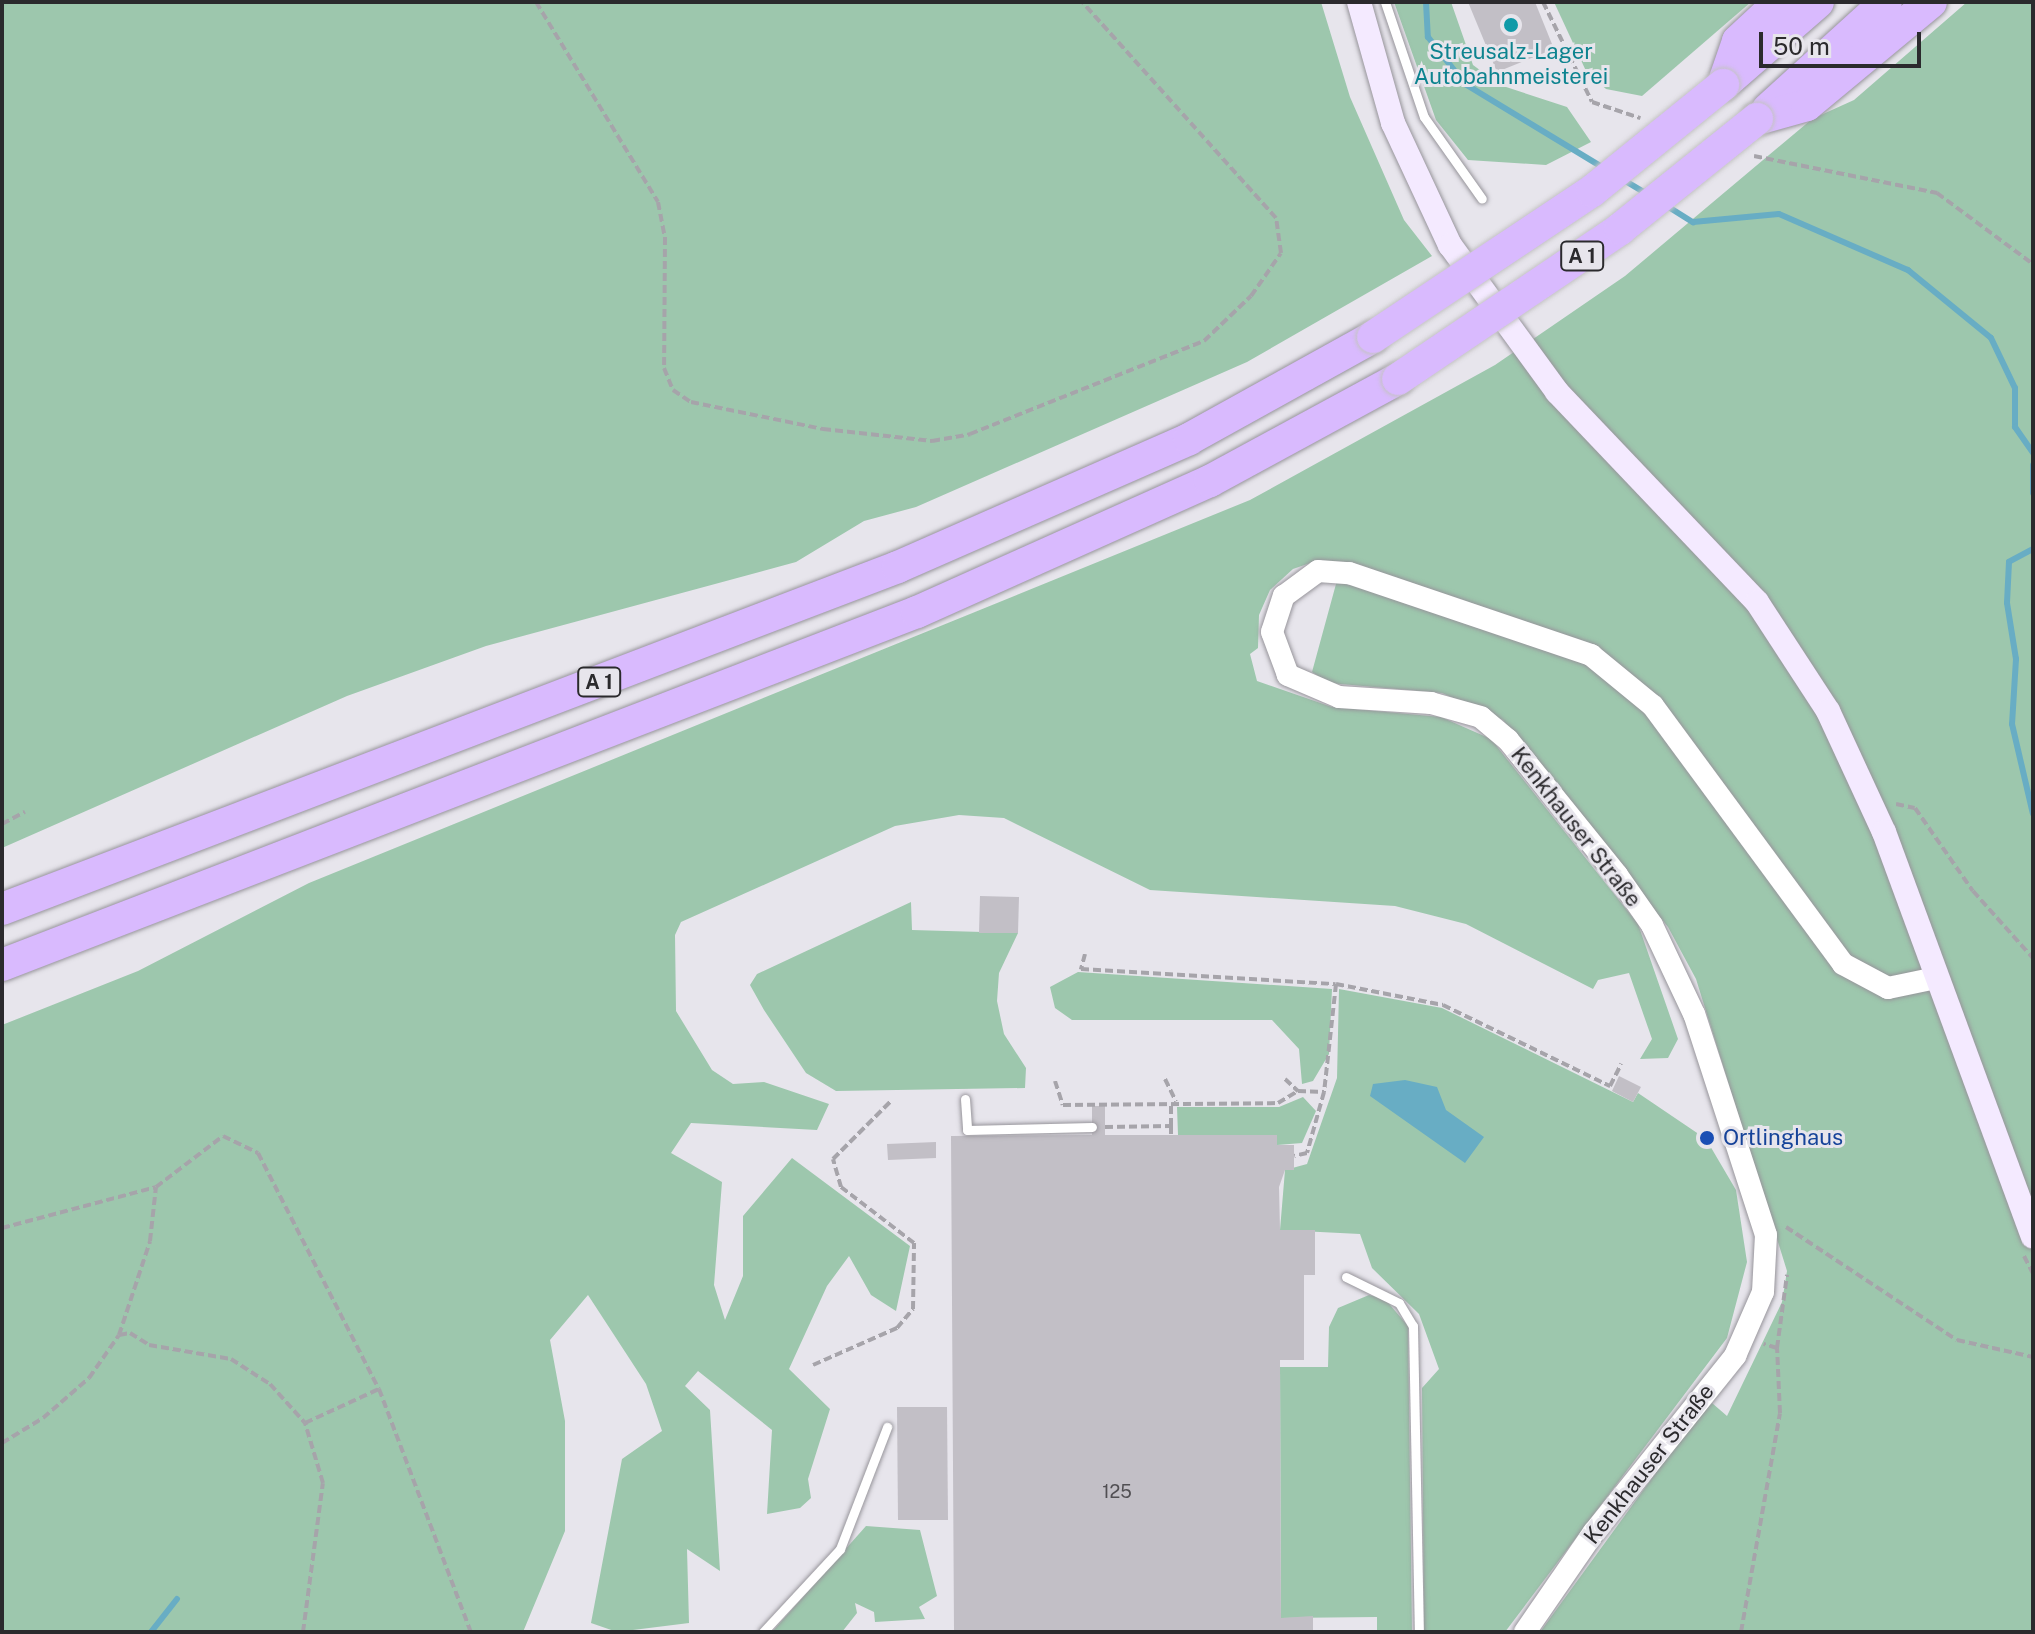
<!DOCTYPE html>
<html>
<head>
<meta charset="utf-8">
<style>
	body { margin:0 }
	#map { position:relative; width:2035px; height:1634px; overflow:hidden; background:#e7e5ec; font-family:"Public Sans",sans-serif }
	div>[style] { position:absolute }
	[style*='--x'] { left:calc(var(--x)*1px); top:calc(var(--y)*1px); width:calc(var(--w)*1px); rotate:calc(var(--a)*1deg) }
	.green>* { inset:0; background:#9dc7ad }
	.water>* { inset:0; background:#68adc4 }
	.stream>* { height:6px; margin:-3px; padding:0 3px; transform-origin:3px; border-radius:3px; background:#68adc4 }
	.building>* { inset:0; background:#c2bfc6 }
	.path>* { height:4px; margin-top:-2px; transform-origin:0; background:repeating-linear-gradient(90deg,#a6a4aa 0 8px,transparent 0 12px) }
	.roads { filter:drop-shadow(0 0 2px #97959b) drop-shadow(0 0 2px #97959b) }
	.service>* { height:9px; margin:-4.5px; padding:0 4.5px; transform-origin:4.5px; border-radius:4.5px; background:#fff }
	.tertiary>* { height:22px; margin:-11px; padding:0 11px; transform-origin:11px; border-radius:11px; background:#fff }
	.secondary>* { height:24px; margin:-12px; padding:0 12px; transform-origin:12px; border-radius:12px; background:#f4eaff }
	.motorway>* { height:32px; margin:-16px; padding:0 16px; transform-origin:16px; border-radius:16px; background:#d9bafe }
	.bridges { filter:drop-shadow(0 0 2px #c4c3c4) drop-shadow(0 0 2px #c4c3c4) }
	.motorway-bridge>* { height:32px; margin:-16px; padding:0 16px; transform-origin:16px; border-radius:16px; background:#d9bafe }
	.dots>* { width:22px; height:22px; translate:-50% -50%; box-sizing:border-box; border:4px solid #e7e5ec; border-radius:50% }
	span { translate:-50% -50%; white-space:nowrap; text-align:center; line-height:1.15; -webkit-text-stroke:6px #e7e5ec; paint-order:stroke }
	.number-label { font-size:18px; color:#514f53 }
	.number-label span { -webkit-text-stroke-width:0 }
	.shield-label span { padding:2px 6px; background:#e7e5ec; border:2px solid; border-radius:6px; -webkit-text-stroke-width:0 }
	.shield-label { font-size:20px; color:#2b2a2d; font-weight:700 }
	.culture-label { font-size:22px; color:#0d838f }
	.street-label { font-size:22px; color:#2b2a2d }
	.transit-label { font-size:22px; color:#164399 }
	.left { translate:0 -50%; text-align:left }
	.frame { position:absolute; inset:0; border:4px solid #2b2a2d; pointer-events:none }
	.scale { position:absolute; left:1759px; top:32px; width:162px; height:36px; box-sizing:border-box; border:4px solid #2b2a2d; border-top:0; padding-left:10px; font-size:24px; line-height:28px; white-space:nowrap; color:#2b2a2d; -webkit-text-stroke:6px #e7e5ec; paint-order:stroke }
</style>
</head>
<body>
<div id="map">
	<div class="green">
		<i style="clip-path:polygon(2px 2px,1321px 2px,1350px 97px,1404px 220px,1432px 256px,1247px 362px,916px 507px,864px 521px,796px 562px,486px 646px,347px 696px,2px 848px)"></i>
		<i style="clip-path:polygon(1394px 2px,1451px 2px,1473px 65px,1500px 85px,1567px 107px,1591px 142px,1546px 165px,1468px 160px,1436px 120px)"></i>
		<i style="clip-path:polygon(1554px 2px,1751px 2px,1642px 96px,1606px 89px,1586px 71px)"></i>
		<i style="clip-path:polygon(1967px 2px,2033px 2px,2033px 1632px,1540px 1632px,1690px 1426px,1712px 1403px,1727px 1416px,1782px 1302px,1787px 1271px,1696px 979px,1668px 927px,1503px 720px,1442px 693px,1329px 683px,1312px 672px,1342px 562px,1316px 561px,1293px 569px,1270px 590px,1259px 615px,1258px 648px,1250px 654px,1257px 681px,1332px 707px,1441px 717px,1491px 739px,1638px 924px,1678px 1039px,1668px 1058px,1640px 1059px,1652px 1039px,1629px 973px,1598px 980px,1593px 989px,1466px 924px,1395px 906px,1150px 890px,1004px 818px,959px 815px,895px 826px,681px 922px,675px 935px,676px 1011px,712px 1070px,733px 1084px,764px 1082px,829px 1104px,817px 1130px,691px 1123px,671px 1153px,722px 1182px,714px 1285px,725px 1320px,743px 1276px,743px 1216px,792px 1158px,910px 1246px,896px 1311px,871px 1295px,849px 1256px,827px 1286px,789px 1369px,830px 1409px,808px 1479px,811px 1498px,800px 1508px,767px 1514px,772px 1430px,698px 1371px,685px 1386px,710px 1410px,720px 1571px,687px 1549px,689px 1623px,617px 1632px,591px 1623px,622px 1459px,662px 1431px,646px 1384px,588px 1295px,550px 1340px,565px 1421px,565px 1531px,523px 1632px,2px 1632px,2px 1025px,138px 971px,309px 883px,1250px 500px,1495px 365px,1625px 276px,1812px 119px,1854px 100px)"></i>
		<i style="clip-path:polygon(911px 902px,912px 930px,1018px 933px,999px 973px,997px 1001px,1004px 1034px,1026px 1068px,1025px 1088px,836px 1091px,806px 1073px,764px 1010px,750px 985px,757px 974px)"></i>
		<i style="clip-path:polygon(1078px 972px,1332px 989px,1329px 1054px,1313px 1081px,1302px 1084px,1299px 1049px,1272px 1020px,1072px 1020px,1055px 1008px,1050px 987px)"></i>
		<i style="clip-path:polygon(1339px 989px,1442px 1008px,1633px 1102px,1638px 1093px,1706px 1139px,1736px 1190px,1747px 1262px,1727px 1338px,1505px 1632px,1424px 1632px,1422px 1388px,1439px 1369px,1419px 1314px,1372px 1268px,1360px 1234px,1280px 1230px,1285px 1170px,1307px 1164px,1337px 1078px)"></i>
		<i style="clip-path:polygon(1303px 1097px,1316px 1111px,1302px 1143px,1277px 1145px,1277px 1135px,1178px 1135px,1177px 1107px,1279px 1107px)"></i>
		<i style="clip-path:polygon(1369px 1295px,1385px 1299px,1408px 1326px,1412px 1632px,1377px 1632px,1377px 1617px,1281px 1618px,1280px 1367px,1328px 1367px,1329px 1327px,1338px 1308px)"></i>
		<i style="clip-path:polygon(866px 1526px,920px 1530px,937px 1596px,919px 1607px,925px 1619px,875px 1622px,874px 1612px,855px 1603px,857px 1613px,842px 1632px,772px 1632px)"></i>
	</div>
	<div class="water">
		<i style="clip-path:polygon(1405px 1080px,1437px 1087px,1446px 1110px,1484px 1137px,1465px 1163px,1370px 1096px,1373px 1084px)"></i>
	</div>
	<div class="stream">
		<i style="--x:1426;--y:2;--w:35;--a:87"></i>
		<i style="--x:1428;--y:37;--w:60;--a:51.8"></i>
		<i style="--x:1465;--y:84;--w:160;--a:31.2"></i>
		<i style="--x:1622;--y:179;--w:29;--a:31"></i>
		<i style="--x:1667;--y:206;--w:31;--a:32"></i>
		<i style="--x:1693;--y:222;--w:86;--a:-5.3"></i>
		<i style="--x:1779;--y:214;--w:141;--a:23.5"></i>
		<i style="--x:1908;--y:270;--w:107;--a:39.3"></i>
		<i style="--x:1991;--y:338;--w:55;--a:64.4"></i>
		<i style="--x:2015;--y:388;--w:39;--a:90"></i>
		<i style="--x:2015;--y:427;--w:32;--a:55"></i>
		<i style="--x:2033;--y:465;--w:28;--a:90"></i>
		<i style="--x:2033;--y:549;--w:27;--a:152"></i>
		<i style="--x:2009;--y:562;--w:41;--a:92.8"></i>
		<i style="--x:2007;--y:603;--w:57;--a:80.9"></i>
		<i style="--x:2016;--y:659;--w:65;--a:93.5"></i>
		<i style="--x:2012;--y:724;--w:92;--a:76.9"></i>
		<i style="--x:151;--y:1632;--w:42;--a:-51.8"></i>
	</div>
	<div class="building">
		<i style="clip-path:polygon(1468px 2px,1535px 2px,1554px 49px,1497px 72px)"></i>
		<i style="clip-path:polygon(980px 896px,1019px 897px,1018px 933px,979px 933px)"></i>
		<i style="clip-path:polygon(1619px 1076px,1641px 1087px,1633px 1102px,1612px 1091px)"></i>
		<i style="clip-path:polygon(1092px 1106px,1105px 1106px,1105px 1135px,1277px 1135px,1277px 1145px,1294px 1145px,1294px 1170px,1285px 1170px,1279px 1187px,1280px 1230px,1315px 1230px,1315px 1275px,1304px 1275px,1304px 1360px,1280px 1360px,1281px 1618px,1313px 1616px,1313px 1632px,954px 1632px,951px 1136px,1092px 1135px)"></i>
		<i style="clip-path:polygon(936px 1142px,936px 1158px,888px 1160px,887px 1144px)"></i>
		<i style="clip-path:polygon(897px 1407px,947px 1407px,948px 1520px,898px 1520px)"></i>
	</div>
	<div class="path">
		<i style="--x:536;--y:2;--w:234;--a:58.6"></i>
		<i style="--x:658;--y:202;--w:36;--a:79"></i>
		<i style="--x:665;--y:237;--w:131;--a:90.4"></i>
		<i style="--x:664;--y:368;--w:24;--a:68"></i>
		<i style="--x:673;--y:390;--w:22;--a:34"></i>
		<i style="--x:691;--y:402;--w:135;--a:11.6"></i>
		<i style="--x:823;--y:429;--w:110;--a:6.3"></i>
		<i style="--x:932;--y:441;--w:39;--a:-10"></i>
		<i style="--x:970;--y:434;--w:252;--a:-21.7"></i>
		<i style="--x:1204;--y:341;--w:65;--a:-43.8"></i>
		<i style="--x:1251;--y:296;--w:52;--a:-55.1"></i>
		<i style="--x:1281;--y:253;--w:35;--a:-98"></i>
		<i style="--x:1276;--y:218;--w:290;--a:-131.9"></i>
		<i style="--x:1543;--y:2;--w:111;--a:63.9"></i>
		<i style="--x:1592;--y:102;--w:51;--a:18.4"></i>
		<i style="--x:1754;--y:156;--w:187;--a:11.4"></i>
		<i style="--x:1937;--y:193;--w:119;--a:36.5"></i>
		<i style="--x:1896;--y:804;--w:19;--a:12"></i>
		<i style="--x:1915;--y:808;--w:101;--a:55.1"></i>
		<i style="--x:1973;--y:891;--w:90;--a:48.2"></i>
		<i style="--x:2;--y:824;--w:26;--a:-28"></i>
		<i style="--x:1085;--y:954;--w:16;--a:105"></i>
		<i style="--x:1081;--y:969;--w:255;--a:3.4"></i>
		<i style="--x:1336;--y:984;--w:109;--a:96.3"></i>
		<i style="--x:1336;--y:984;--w:109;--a:11.1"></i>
		<i style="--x:1443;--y:1005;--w:186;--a:25.9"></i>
		<i style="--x:1610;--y:1086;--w:25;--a:-63"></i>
		<i style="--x:1165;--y:1079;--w:25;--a:64"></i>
		<i style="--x:1285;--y:1079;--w:18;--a:43"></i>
		<i style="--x:1298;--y:1091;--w:26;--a:2"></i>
		<i style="--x:1324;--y:1092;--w:63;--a:105.6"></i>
		<i style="--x:1307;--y:1153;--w:13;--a:167"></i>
		<i style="--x:1055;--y:1081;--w:25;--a:72"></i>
		<i style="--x:1063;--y:1105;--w:215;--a:-0.5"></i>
		<i style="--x:1278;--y:1103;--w:23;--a:-31"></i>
		<i style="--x:1171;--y:1126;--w:9;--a:90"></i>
		<i style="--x:1105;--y:1127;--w:66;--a:-0.9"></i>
		<i style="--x:1171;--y:1126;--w:23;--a:-90"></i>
		<i style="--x:1786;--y:1227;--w:205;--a:33.5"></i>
		<i style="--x:1957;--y:1340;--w:78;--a:12.6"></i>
		<i style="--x:2;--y:1228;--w:159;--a:-14.9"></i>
		<i style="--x:156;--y:1187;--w:84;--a:-37.3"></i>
		<i style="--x:223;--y:1136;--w:39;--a:26"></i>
		<i style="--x:258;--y:1153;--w:265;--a:62.9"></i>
		<i style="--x:379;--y:1389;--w:260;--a:69.3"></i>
		<i style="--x:2024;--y:1256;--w:20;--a:63"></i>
		<i style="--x:119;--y:1335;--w:99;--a:-71.7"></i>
		<i style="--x:150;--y:1241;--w:54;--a:-83.7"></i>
		<i style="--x:1777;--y:1348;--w:74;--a:-82.2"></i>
		<i style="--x:813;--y:1365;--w:92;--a:-23.8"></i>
		<i style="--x:897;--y:1328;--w:25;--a:-50"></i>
		<i style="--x:913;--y:1309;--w:66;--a:-89.1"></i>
		<i style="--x:914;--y:1243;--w:92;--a:-142.5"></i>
		<i style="--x:841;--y:1187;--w:29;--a:-106"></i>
		<i style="--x:833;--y:1159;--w:82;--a:-45"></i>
		<i style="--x:2;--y:1443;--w:48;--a:-31.4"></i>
		<i style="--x:43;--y:1418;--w:61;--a:-41"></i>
		<i style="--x:89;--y:1378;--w:52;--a:-55.1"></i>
		<i style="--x:119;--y:1335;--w:11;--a:-10"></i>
		<i style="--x:130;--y:1333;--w:22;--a:32"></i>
		<i style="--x:149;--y:1345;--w:83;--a:9.7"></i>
		<i style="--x:231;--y:1359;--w:46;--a:32.7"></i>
		<i style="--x:270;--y:1384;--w:52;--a:48.1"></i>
		<i style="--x:305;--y:1423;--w:81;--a:-24.7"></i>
		<i style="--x:303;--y:1632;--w:150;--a:-82.4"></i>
		<i style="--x:323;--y:1483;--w:63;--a:-106.7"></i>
		<i style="--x:1741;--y:1632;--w:222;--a:-79.9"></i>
		<i style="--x:1780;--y:1413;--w:65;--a:-92.6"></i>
		<i style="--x:1777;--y:1348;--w:14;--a:-163"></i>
	</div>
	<div class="roads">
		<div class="service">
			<i style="--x:1385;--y:2;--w:121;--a:71.3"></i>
			<i style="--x:1424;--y:117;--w:100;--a:54.7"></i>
			<i style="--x:965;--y:1099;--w:31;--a:86"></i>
			<i style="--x:967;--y:1130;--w:125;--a:-1.4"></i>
			<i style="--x:1346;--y:1277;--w:59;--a:26.1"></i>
			<i style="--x:1399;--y:1303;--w:27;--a:59"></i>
			<i style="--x:1413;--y:1326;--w:306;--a:88.9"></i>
			<i style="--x:763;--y:1632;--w:113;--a:-47.1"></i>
			<i style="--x:840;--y:1549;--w:131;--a:-68.9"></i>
		</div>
		<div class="tertiary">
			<i style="--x:1525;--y:1632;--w:121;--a:-55.4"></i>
			<i style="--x:1594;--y:1532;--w:226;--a:-51.3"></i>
			<i style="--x:1735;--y:1356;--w:70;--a:-66.4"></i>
			<i style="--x:1763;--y:1292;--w:57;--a:-87"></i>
			<i style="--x:1766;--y:1235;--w:232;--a:-108"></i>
			<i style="--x:1694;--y:1014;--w:98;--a:-115.3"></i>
			<i style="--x:1652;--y:925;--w:61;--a:-125"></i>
			<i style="--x:1617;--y:875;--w:174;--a:-128.9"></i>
			<i style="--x:1508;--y:740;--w:35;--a:-140"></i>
			<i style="--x:1481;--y:717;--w:52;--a:-164.4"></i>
			<i style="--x:1431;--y:703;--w:92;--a:-176.3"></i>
			<i style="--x:1339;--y:697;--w:56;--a:-156.7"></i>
			<i style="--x:1288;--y:675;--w:46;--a:-110.4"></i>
			<i style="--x:1272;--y:632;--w:38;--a:-72"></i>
			<i style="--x:1284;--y:596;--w:42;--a:-36.3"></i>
			<i style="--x:1318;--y:571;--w:31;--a:4"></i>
			<i style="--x:1349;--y:573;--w:256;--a:18.7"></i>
			<i style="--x:1591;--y:655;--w:80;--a:39.4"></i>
			<i style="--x:1653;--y:706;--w:320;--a:53.6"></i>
			<i style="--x:1843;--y:964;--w:51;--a:28.1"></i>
			<i style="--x:1888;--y:988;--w:49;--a:-11.8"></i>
		</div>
		<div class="secondary">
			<i style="--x:1359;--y:2;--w:126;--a:74.3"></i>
			<i style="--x:1393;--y:123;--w:135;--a:65"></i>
			<i style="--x:1450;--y:245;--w:182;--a:53.9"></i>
			<i style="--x:1557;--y:392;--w:290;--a:46.4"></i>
			<i style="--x:1757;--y:602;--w:130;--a:56.9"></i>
			<i style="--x:1828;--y:711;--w:133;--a:65.2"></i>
			<i style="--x:1884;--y:832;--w:431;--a:69.8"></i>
		</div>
		<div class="motorway">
			<i style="--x:1724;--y:82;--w:43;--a:-71.1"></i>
			<i style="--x:1738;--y:41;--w:57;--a:-42.9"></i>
			<i style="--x:1723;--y:85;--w:126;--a:-41.1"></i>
			<i style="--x:1768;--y:109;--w:159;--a:-42.2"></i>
			<i style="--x:1757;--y:119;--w:52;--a:-15.6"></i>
			<i style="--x:1807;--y:105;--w:161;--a:-39.7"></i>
			<i style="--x:2;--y:909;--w:959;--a:-20.89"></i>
			<i style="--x:898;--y:567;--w:318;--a:-23.7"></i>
			<i style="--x:1189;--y:439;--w:210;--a:-29"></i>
			<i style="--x:2;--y:965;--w:981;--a:-21.1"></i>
			<i style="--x:917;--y:612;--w:321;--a:-24.1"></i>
			<i style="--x:1210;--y:481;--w:214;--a:-28.5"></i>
		</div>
	</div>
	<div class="bridges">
		<div class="motorway-bridge">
			<i style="--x:1373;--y:337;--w:263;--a:-33.7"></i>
			<i style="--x:1592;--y:191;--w:169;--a:-39"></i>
			<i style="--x:1398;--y:379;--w:268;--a:-34"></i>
			<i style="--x:1620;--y:229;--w:176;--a:-38.8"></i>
		</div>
	</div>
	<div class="dots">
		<i style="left:1511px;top:25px;background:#0f9aa8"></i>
		<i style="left:1707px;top:1138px;background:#1a4fb4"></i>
	</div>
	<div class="number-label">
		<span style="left:1117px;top:1492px">125</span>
	</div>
	<div class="shield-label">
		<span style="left:1582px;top:256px">A 1</span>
		<span style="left:599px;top:682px">A 1</span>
	</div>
	<div class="culture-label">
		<span style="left:1511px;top:64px">Streusalz-Lager<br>Autobahnmeisterei</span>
	</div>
	<div class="street-label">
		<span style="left:1576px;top:827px;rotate:52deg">Kenkhauser Straße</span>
		<span style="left:1649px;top:1464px;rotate:-52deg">Kenkhauser Straße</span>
	</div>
	<div class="transit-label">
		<span class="left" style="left:1723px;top:1138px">Ortlinghaus</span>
	</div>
	<div class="frame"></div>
	<div class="scale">50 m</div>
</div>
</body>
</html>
